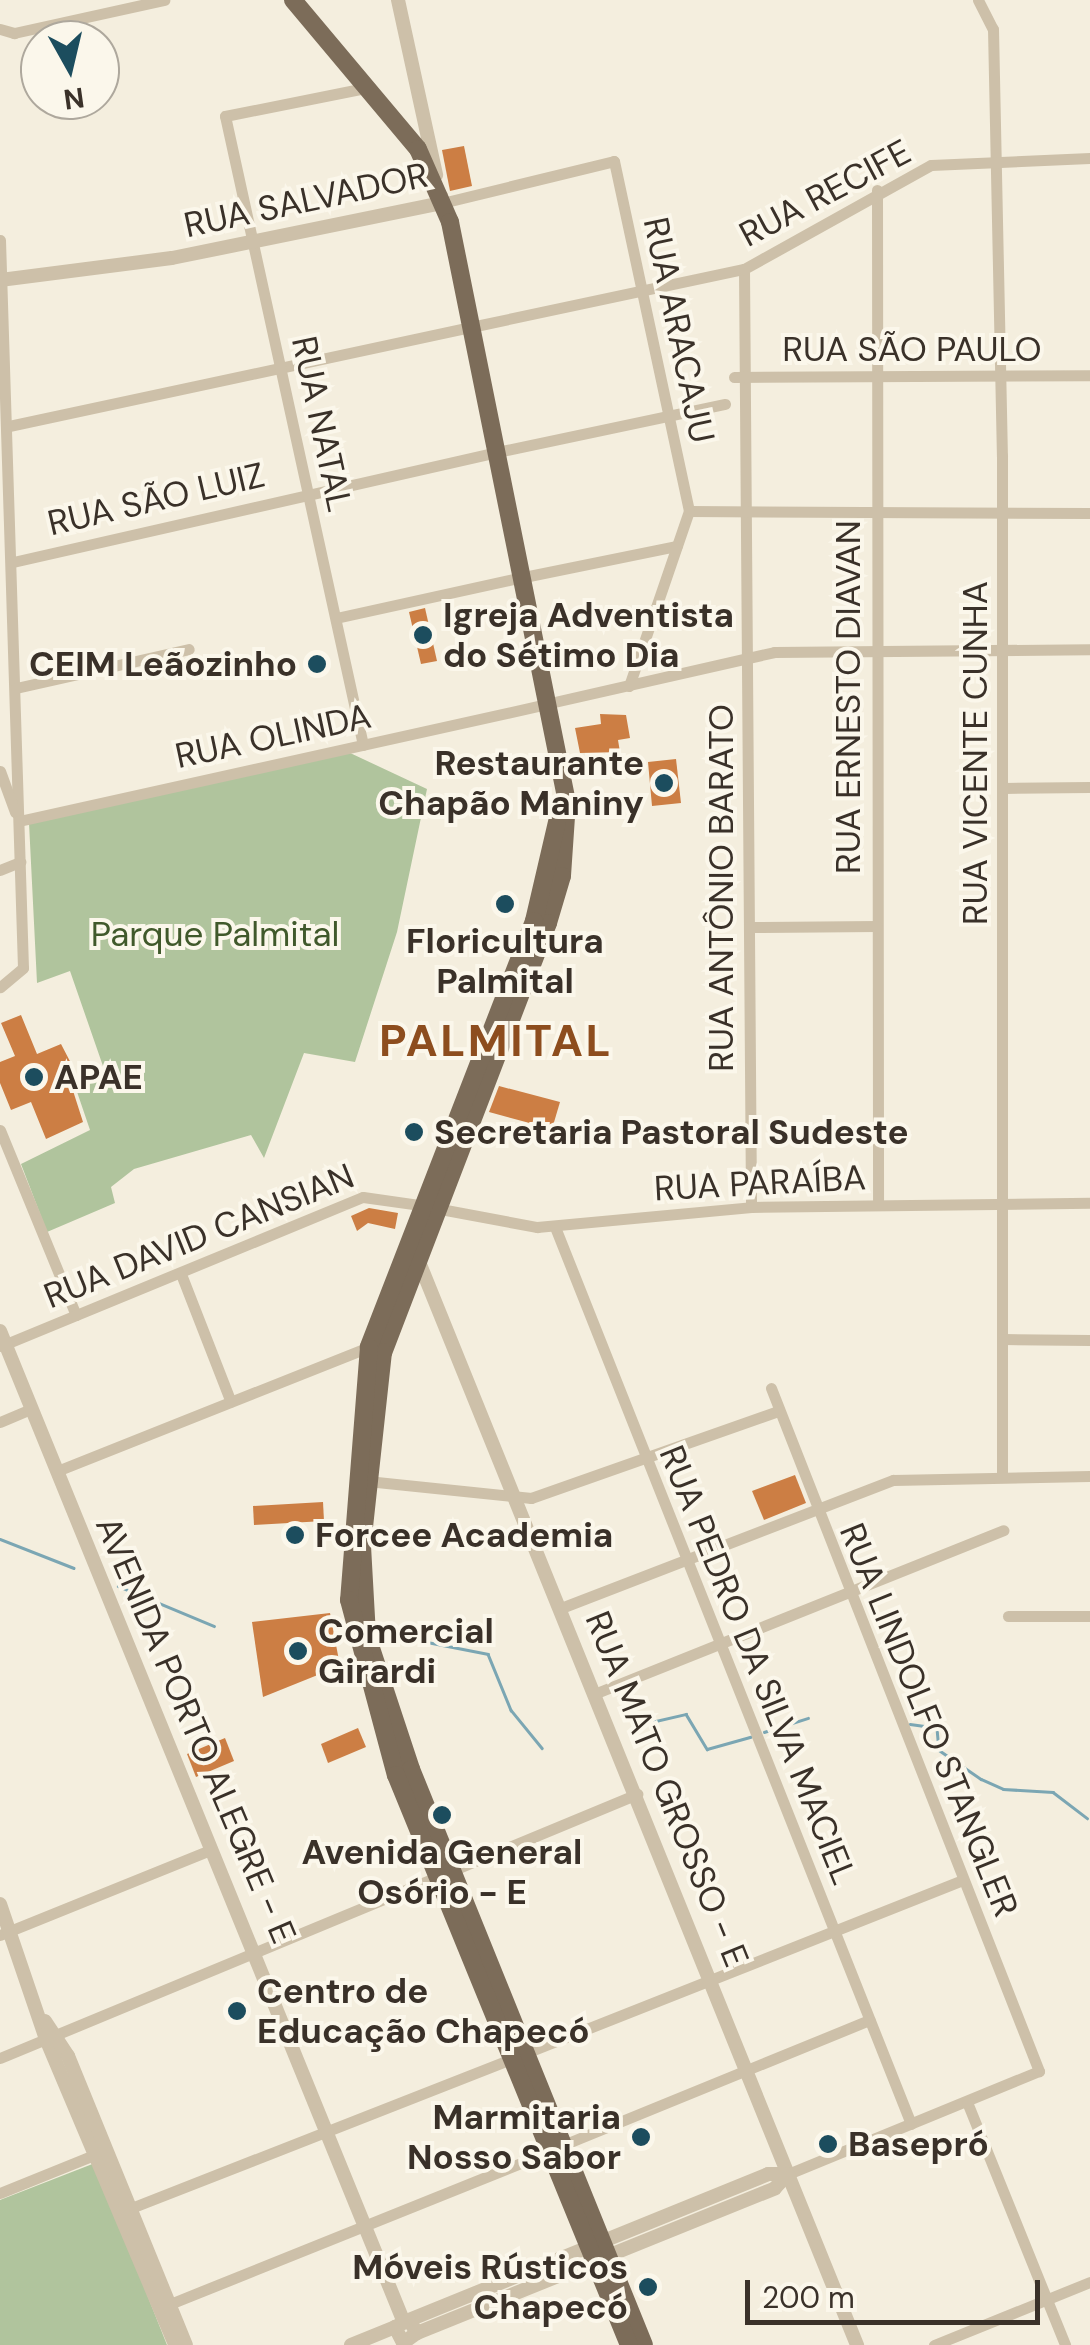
<!DOCTYPE html>
<html>
<head>
<meta charset="utf-8">
<style>
	body { margin:0 }
	#map { position:relative; width:1090px; height:2345px; overflow:hidden; background:#f4eede; font-family:"DM Sans",sans-serif }
	div>[style] { position:absolute }
	[style*='--x'] { left:calc(var(--x)*1px); top:calc(var(--y)*1px); width:calc(var(--w)*1px); rotate:calc(var(--a)*1deg) }
	.green>* { inset:0; background:#b0c49d }
	.stream>* { height:2.5px; margin:-1.25px; padding:0 1.25px; transform-origin:1.25px; border-radius:1.25px; background:#7ba6b3 }
	.building>* { inset:0; background:#cc7e44 }
	.minor>* { height:11px; margin:-5.5px; padding:0 5.5px; transform-origin:5.5px; border-radius:5.5px; background:#cdc0a9 }
	.tertiary>* { height:14px; margin:-7px; padding:0 7px; transform-origin:7px; border-radius:7px; background:#cdc0a9 }
	.primary>* { height:18px; margin:-9px; padding:0 9px; transform-origin:9px; border-radius:9px; background:#7c6c59 }
	.dots>* { width:28px; height:28px; translate:-50% -50%; box-sizing:border-box; border:5px solid #fbf7eb; border-radius:50% }
	span { translate:-50% -50%; white-space:nowrap; text-align:center; line-height:1.15; -webkit-text-stroke:8px #fbf7eb; paint-order:stroke }
	.street-label { font-size:35px; color:#3a3129 }
	.poi-label { font-size:35px; color:#3a3129; font-weight:700 }
	.left { translate:0 -50%; text-align:left }
	.right { translate:-100% -50%; text-align:right }
	.park-label { font-size:35px; color:#40592b }
	.district-label { font-size:45px; color:#8d4d1e; font-weight:700; letter-spacing:2.5px }
	.north { position:absolute; left:20px; top:20px; width:100px; height:100px; box-sizing:border-box; background:#fbf7eb; border:2px solid #aea89d; border-radius:50%; rotate:172deg; font-size:28px; font-weight:700; line-height:40px; text-align:center; color:#3a3129 }
	.north::after { content:''; display:block; margin:auto; width:35px; height:45px; background:#1c4d5e; clip-path:polygon(50% 0,100% 100%,50% 72%,0 100%) }
	.scale { position:absolute; left:745px; top:2280px; width:295px; height:45px; box-sizing:border-box; border:5px solid #3a3129; border-top:0; padding-left:12px; font-size:30px; line-height:35px; white-space:nowrap; color:#3a3129; -webkit-text-stroke:8px #fbf7eb; paint-order:stroke }
</style>
</head>
<body>
<div id="map">
	<div class="green">
		<i style="clip-path:polygon(348px 752px,427px 789px,397px 932px,355px 1062px,304px 1053px,264px 1158px,251px 1135px,134px 1169px,111px 1187px,115px 1203px,47px 1232px,21px 1164px,90px 1130px,74px 1083px,104px 1069px,70px 971px,37px 983px,29px 823px)"></i>
		<i style="clip-path:polygon(95px 2163px,167px 2345px,0 2345px,0 2200px)"></i>
	</div>
	<div class="stream">
		<i style="--x:0;--y:1539;--w:79;--a:21.4"></i>
		<i style="--x:118;--y:1586;--w:104;--a:22.6"></i>
		<i style="--x:381;--y:1633;--w:109;--a:11.1"></i>
		<i style="--x:488;--y:1654;--w:61;--a:67.7"></i>
		<i style="--x:511;--y:1710;--w:49;--a:50.8"></i>
		<i style="--x:647;--y:1723;--w:40;--a:-13"></i>
		<i style="--x:686;--y:1714;--w:41;--a:59"></i>
		<i style="--x:707;--y:1749;--w:45;--a:-15.6"></i>
		<i style="--x:910;--y:1724;--w:27;--a:8"></i>
		<i style="--x:937;--y:1728;--w:22;--a:85"></i>
		<i style="--x:939;--y:1750;--w:51;--a:34.6"></i>
		<i style="--x:981;--y:1779;--w:24;--a:24"></i>
		<i style="--x:1003;--y:1789;--w:50;--a:3.4"></i>
		<i style="--x:1053;--y:1792;--w:43;--a:37.4"></i>
		<i style="--x:764;--y:1732;--w:46;--a:-17.7"></i>
	</div>
	<div class="building">
		<i style="clip-path:polygon(464px 146px,472px 186px,450px 191px,442px 150px)"></i>
		<i style="clip-path:polygon(425px 608px,437px 661px,421px 664px,409px 612px)"></i>
		<i style="clip-path:polygon(600px 714px,626px 715px,630px 738px,618px 740px,620px 752px,580px 753px,575px 728px,601px 724px)"></i>
		<i style="clip-path:polygon(676px 759px,681px 803px,652px 806px,648px 762px)"></i>
		<i style="clip-path:polygon(21px 1015px,37px 1054px,61px 1044px,74px 1069px,67px 1072px,83px 1122px,46px 1139px,31px 1102px,11px 1110px,0 1083px,0 1062px,15px 1056px,1px 1023px)"></i>
		<i style="clip-path:polygon(499px 1086px,560px 1102px,552px 1129px,489px 1112px)"></i>
		<i style="clip-path:polygon(369px 1208px,398px 1213px,395px 1229px,368px 1223px,357px 1231px,351px 1216px)"></i>
		<i style="clip-path:polygon(795px 1475px,806px 1503px,764px 1520px,752px 1491px)"></i>
		<i style="clip-path:polygon(323px 1502px,324px 1521px,254px 1525px,253px 1506px)"></i>
		<i style="clip-path:polygon(330px 1613px,340px 1666px,263px 1697px,252px 1622px)"></i>
		<i style="clip-path:polygon(358px 1728px,366px 1747px,328px 1763px,321px 1744px)"></i>
		<i style="clip-path:polygon(225px 1738px,234px 1761px,196px 1777px,187px 1754px)"></i>
	</div>
	<div class="minor">
		<i style="--x:978;--y:0;--w:33;--a:63"></i>
		<i style="--x:993;--y:29;--w:427;--a:88.8"></i>
		<i style="--x:1002;--y:456;--w:1021;--a:90"></i>
		<i style="--x:0;--y:29;--w:15;--a:16"></i>
		<i style="--x:14;--y:33;--w:154;--a:-12.4"></i>
		<i style="--x:877;--y:190;--w:1014;--a:89.94"></i>
		<i style="--x:442;--y:203;--w:177;--a:-13.7"></i>
		<i style="--x:614;--y:161;--w:358;--a:77.9"></i>
		<i style="--x:0;--y:240;--w:728;--a:88.19"></i>
		<i style="--x:23;--y:968;--w:30;--a:140"></i>
		<i style="--x:744;--y:269;--w:938;--a:89.57"></i>
		<i style="--x:471;--y:327;--w:279;--a:-12"></i>
		<i style="--x:744;--y:269;--w:214;--a:-29.1"></i>
		<i style="--x:931;--y:165;--w:159;--a:-2.5"></i>
		<i style="--x:734;--y:377;--w:356;--a:-0.3"></i>
		<i style="--x:9;--y:426;--w:463;--a:-12.1"></i>
		<i style="--x:497;--y:452;--w:233;--a:-11.9"></i>
		<i style="--x:689;--y:511;--w:401;--a:0.3"></i>
		<i style="--x:13;--y:562;--w:487;--a:-12.8"></i>
		<i style="--x:524;--y:577;--w:156;--a:-11.5"></i>
		<i style="--x:336;--y:618;--w:181;--a:-12.4"></i>
		<i style="--x:629;--y:686;--w:185;--a:-71.1"></i>
		<i style="--x:16;--y:688;--w:177;--a:-12.7"></i>
		<i style="--x:550;--y:703;--w:230;--a:-12.8"></i>
		<i style="--x:774;--y:652;--w:316;--a:-0.5"></i>
		<i style="--x:363;--y:745;--w:644;--a:-102.37"></i>
		<i style="--x:225;--y:116;--w:148;--a:-11.3"></i>
		<i style="--x:0;--y:771;--w:44;--a:69.9"></i>
		<i style="--x:1004;--y:788;--w:86;--a:-0.7"></i>
		<i style="--x:19;--y:821;--w:532;--a:-12.49"></i>
		<i style="--x:0;--y:870;--w:22;--a:-22"></i>
		<i style="--x:749;--y:927;--w:128;--a:-0.4"></i>
		<i style="--x:0;--y:1130;--w:200;--a:67.7"></i>
		<i style="--x:435;--y:1208;--w:104;--a:10.6"></i>
		<i style="--x:537;--y:1227;--w:215;--a:-5.3"></i>
		<i style="--x:751;--y:1207;--w:339;--a:-0.7"></i>
		<i style="--x:555;--y:1227;--w:965;--a:68.35"></i>
		<i style="--x:181;--y:1274;--w:137;--a:68.7"></i>
		<i style="--x:1004;--y:1339;--w:86;--a:0.7"></i>
		<i style="--x:1;--y:1346;--w:391;--a:-22.4"></i>
		<i style="--x:363;--y:1197;--w:58;--a:8"></i>
		<i style="--x:771;--y:1388;--w:734;--a:68.58"></i>
		<i style="--x:1039;--y:2071;--w:271;--a:157.7"></i>
		<i style="--x:0;--y:1422;--w:34;--a:-23"></i>
		<i style="--x:57;--y:1471;--w:336;--a:-21.7"></i>
		<i style="--x:367;--y:1481;--w:165;--a:5.9"></i>
		<i style="--x:531;--y:1498;--w:262;--a:-19.4"></i>
		<i style="--x:561;--y:1608;--w:356;--a:-21.1"></i>
		<i style="--x:893;--y:1480;--w:197;--a:-1.2"></i>
		<i style="--x:1008;--y:1616;--w:82;--a:0"></i>
		<i style="--x:594;--y:1694;--w:441;--a:-21.8"></i>
		<i style="--x:0;--y:1935;--w:227;--a:-22"></i>
		<i style="--x:526;--y:2053;--w:470;--a:-21.6"></i>
		<i style="--x:0;--y:2058;--w:690;--a:-22.51"></i>
		<i style="--x:967;--y:2102;--w:262;--a:68"></i>
		<i style="--x:563;--y:2145;--w:331;--a:-22.2"></i>
		<i style="--x:0;--y:2193;--w:107;--a:-22"></i>
		<i style="--x:126;--y:2210;--w:416;--a:-21.4"></i>
		<i style="--x:165;--y:2306;--w:416;--a:-21.9"></i>
		<i style="--x:934;--y:2345;--w:168;--a:-22"></i>
	</div>
	<div class="tertiary">
		<i style="--x:398;--y:0;--w:179;--a:77.7"></i>
		<i style="--x:0;--y:280;--w:173;--a:-7.3"></i>
		<i style="--x:172;--y:258;--w:276;--a:-11.5"></i>
		<i style="--x:442;--y:203;--w:7;--a:-98"></i>
		<i style="--x:417;--y:1257;--w:1174;--a:67.98"></i>
		<i style="--x:0;--y:1331;--w:1068;--a:67.83"></i>
		<i style="--x:0;--y:1904;--w:143;--a:71.2"></i>
		<i style="--x:46;--y:2039;--w:332;--a:67.1"></i>
		<i style="--x:45;--y:2021;--w:42;--a:56.7"></i>
		<i style="--x:68;--y:2056;--w:312;--a:67.8"></i>
		<i style="--x:409;--y:2320;--w:388;--a:-22.1"></i>
		<i style="--x:768;--y:2174;--w:20;--a:0"></i>
		<i style="--x:417;--y:2333;--w:386;--a:-22"></i>
		<i style="--x:775;--y:2188;--w:19;--a:-47"></i>
		<i style="--x:403;--y:2343;--w:17;--a:-36"></i>
		<i style="--x:417;--y:2333;--w:15;--a:-122"></i>
		<i style="--x:409;--y:2320;--w:16;--a:153"></i>
		<i style="--x:395;--y:2327;--w:20;--a:63"></i>
		<i style="--x:351;--y:2345;--w:48;--a:-22.2"></i>
	</div>
	<div class="primary">
		<i style="--x:293;--y:0;--w:194;--a:50"></i>
		<i style="--x:418;--y:149;--w:80;--a:66.3"></i>
		<i style="--x:450;--y:222;--w:592;--a:78.6"></i>
		<i style="--x:567;--y:802;--w:74;--a:93.9"></i>
		<i style="--x:562;--y:876;--w:49;--a:106.6"></i>
		<i style="--x:548;--y:923;--w:460;--a:111"></i>
		<i style="--x:383;--y:1352;--w:195;--a:96.2"></i>
		<i style="--x:362;--y:1546;--w:90;--a:86.8"></i>
		<i style="--x:367;--y:1636;--w:140;--a:71.7"></i>
		<i style="--x:411;--y:1769;--w:621;--a:67.98"></i>
		<i style="--x:557;--y:822;--w:102;--a:103.1"></i>
		<i style="--x:534;--y:921;--w:457;--a:111.2"></i>
		<i style="--x:369;--y:1347;--w:254;--a:94.5"></i>
		<i style="--x:349;--y:1600;--w:181;--a:75"></i>
		<i style="--x:396;--y:1775;--w:616;--a:67.77"></i>
	</div>
	<div class="dots">
		<i style="left:423px;top:635px;background:#1c4d5e"></i>
		<i style="left:317px;top:664px;background:#1c4d5e"></i>
		<i style="left:664px;top:783px;background:#1c4d5e"></i>
		<i style="left:505px;top:904px;background:#1c4d5e"></i>
		<i style="left:34px;top:1077px;background:#1c4d5e"></i>
		<i style="left:414px;top:1132px;background:#1c4d5e"></i>
		<i style="left:295px;top:1535px;background:#1c4d5e"></i>
		<i style="left:298px;top:1651px;background:#1c4d5e"></i>
		<i style="left:442px;top:1815px;background:#1c4d5e"></i>
		<i style="left:237px;top:2011px;background:#1c4d5e"></i>
		<i style="left:641px;top:2137px;background:#1c4d5e"></i>
		<i style="left:828px;top:2144px;background:#1c4d5e"></i>
		<i style="left:648px;top:2287px;background:#1c4d5e"></i>
	</div>
	<div class="street-label">
		<span style="left:825px;top:193px;rotate:-28deg">RUA RECIFE</span>
		<span style="left:306px;top:200px;rotate:-12deg">RUA SALVADOR</span>
		<span style="left:679px;top:330px;rotate:78deg">RUA ARACAJU</span>
		<span style="left:912px;top:349px">RUA SÃO PAULO</span>
		<span style="left:322px;top:424px;rotate:78deg">RUA NATAL</span>
		<span style="left:156px;top:499px;rotate:-13deg">RUA SÃO LUIZ</span>
		<span style="left:848px;top:697px;rotate:-90deg">RUA ERNESTO DIAVAN</span>
		<span style="left:273px;top:736px;rotate:-12deg">RUA OLINDA</span>
		<span style="left:975px;top:753px;rotate:-90deg">RUA VICENTE CUNHA</span>
		<span style="left:721px;top:888px;rotate:-90deg">RUA ANTÔNIO BARATO</span>
		<span style="left:760px;top:1183px;rotate:-3deg">RUA PARAÍBA</span>
		<span style="left:199px;top:1236px;rotate:-22deg">RUA DAVID CANSIAN</span>
		<span style="left:758px;top:1665px;rotate:68deg">RUA PEDRO DA SILVA MACIEL</span>
		<span style="left:929px;top:1720px;rotate:68deg">RUA LINDOLFO STANGLER</span>
		<span style="left:196px;top:1730px;rotate:67deg">AVENIDA PORTO ALEGRE - E</span>
		<span style="left:667px;top:1789px;rotate:68deg">RUA MATO GROSSO - E</span>
	</div>
	<div class="poi-label">
		<span class="left" style="left:443px;top:635px">Igreja Adventista<br>do Sétimo Dia</span>
		<span class="right" style="left:297px;top:664px">CEIM Leãozinho</span>
		<span class="right" style="left:644px;top:783px">Restaurante<br>Chapão Maniny</span>
		<span style="left:505px;top:961px">Floricultura<br>Palmital</span>
		<span class="left" style="left:54px;top:1077px">APAE</span>
		<span class="left" style="left:434px;top:1132px">Secretaria Pastoral Sudeste</span>
		<span class="left" style="left:315px;top:1535px">Forcee Academia</span>
		<span class="left" style="left:318px;top:1651px">Comercial<br>Girardi</span>
		<span style="left:442px;top:1872px">Avenida General<br>Osório - E</span>
		<span class="left" style="left:257px;top:2011px">Centro de<br>Educação Chapecó</span>
		<span class="right" style="left:621px;top:2137px">Marmitaria<br>Nosso Sabor</span>
		<span class="left" style="left:848px;top:2144px">Basepró</span>
		<span class="right" style="left:628px;top:2287px">Móveis Rústicos<br>Chapecó</span>
	</div>
	<div class="park-label">
		<span style="left:215px;top:934px">Parque Palmital</span>
	</div>
	<div class="district-label">
		<span style="left:496px;top:1041px">PALMITAL</span>
	</div>
	<div class="north">N</div>
	<div class="scale">200 m</div>
</div>
</body>
</html>
